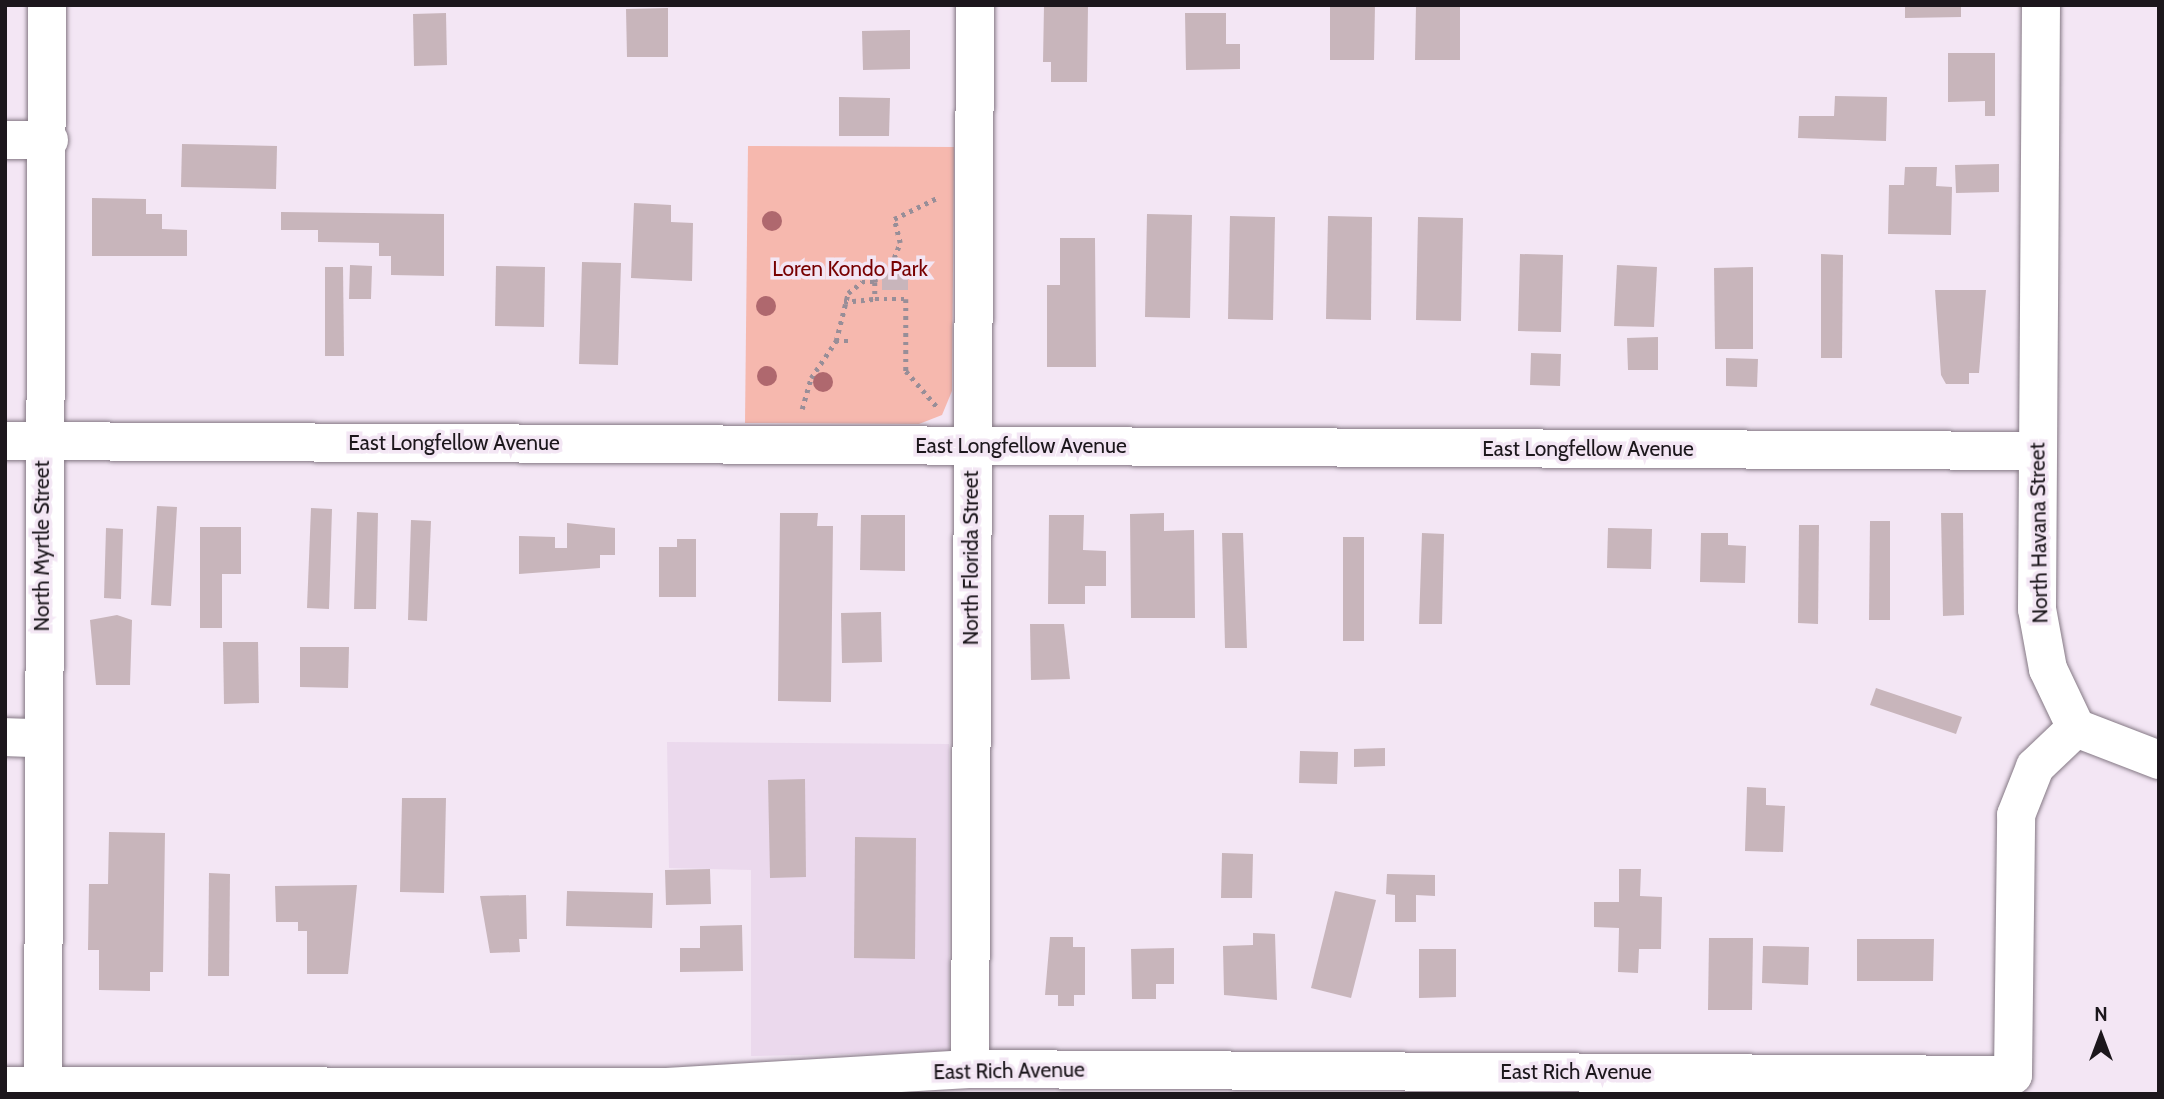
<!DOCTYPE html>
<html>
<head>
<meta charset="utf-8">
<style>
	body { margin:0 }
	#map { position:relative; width:2164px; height:1099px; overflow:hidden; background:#f3e6f4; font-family:Cabin,sans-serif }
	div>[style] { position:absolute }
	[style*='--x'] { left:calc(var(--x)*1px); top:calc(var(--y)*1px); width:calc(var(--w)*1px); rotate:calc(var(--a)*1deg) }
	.built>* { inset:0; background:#ebd9ed }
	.green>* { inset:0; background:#f6b8ae }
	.building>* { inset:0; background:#c8b5bb }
	.path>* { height:4.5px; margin-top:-2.25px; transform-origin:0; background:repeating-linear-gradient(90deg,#988e98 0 3.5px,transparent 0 8.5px) }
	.roads { filter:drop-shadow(0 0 2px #847884) drop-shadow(0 0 2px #847884) }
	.minor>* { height:38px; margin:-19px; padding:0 19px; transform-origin:19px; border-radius:19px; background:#fff }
	.trees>* { width:20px; height:20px; margin:-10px; border-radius:50%; background:#af686e }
	span { translate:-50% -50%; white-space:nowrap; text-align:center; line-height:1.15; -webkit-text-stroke:7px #f3e6f4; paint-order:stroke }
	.park-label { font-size:21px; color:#700 }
	.street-label { font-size:21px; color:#1c171c }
	.frame { position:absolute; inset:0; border:7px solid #1c171c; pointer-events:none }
	.north { position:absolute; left:2066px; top:1001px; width:70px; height:70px; -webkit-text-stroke:5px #f3e6f4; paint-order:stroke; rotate:0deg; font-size:19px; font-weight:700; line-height:28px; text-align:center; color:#1c171c }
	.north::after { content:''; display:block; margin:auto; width:24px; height:32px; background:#1c171c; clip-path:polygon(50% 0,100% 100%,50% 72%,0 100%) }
</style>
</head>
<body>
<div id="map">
	<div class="built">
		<i style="clip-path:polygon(667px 742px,949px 744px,949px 1052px,751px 1056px,751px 870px,669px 868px)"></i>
	</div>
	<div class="green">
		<i style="clip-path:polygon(748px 146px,954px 147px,952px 391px,942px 415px,919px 424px,745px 423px)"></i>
	</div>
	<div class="building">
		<i style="clip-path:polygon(1044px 5px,1088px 5px,1087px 82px,1051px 82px,1051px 62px,1043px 62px)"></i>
		<i style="clip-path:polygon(1330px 5px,1375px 5px,1374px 60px,1330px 60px)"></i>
		<i style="clip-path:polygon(1416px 5px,1460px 5px,1460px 60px,1415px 60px)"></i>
		<i style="clip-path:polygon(1905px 5px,1961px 5px,1961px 17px,1905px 18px)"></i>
		<i style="clip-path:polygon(668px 8px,668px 57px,627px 57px,626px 9px)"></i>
		<i style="clip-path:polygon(446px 13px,447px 65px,414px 66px,413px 14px)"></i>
		<i style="clip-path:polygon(1185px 13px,1226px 13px,1226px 44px,1240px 44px,1240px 69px,1186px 70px)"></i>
		<i style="clip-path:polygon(910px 30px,910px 69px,863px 70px,862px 31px)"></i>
		<i style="clip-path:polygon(1948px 53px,1995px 53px,1995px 116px,1985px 116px,1985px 101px,1948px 102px)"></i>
		<i style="clip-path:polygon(1835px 96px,1887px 97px,1886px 141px,1798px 138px,1799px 116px,1834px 116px)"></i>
		<i style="clip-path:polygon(839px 97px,890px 98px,889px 136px,839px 136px)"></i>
		<i style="clip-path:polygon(182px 144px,277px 146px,276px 189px,181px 187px)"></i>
		<i style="clip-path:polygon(1999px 164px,1999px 192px,1956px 193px,1955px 165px)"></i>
		<i style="clip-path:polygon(1905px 167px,1937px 167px,1936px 186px,1952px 187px,1951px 235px,1888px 234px,1889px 185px,1904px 185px)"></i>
		<i style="clip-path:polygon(92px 198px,146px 199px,146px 214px,162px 214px,162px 229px,187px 230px,187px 256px,92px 256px)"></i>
		<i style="clip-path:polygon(634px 203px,671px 205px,671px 222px,693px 223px,692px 281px,631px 278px)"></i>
		<i style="clip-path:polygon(281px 212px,444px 214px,444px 276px,391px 275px,391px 256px,379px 256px,379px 243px,318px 242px,318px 230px,281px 230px)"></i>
		<i style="clip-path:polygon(1147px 214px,1192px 215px,1190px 318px,1145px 317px)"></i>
		<i style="clip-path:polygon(1230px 216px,1275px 217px,1273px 320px,1228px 319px)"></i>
		<i style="clip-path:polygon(1328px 216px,1372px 217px,1371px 320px,1326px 319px)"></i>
		<i style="clip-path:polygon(1418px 217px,1463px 218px,1461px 321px,1416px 320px)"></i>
		<i style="clip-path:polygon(1060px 238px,1095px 238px,1096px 367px,1047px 367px,1047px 285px,1060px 285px)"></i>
		<i style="clip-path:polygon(1520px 254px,1563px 255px,1561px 332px,1518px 331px)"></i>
		<i style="clip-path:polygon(1821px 254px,1843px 255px,1842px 358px,1821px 358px)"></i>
		<i style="clip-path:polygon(582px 262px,621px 263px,618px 365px,579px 364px)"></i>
		<i style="clip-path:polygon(350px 265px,372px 266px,371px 299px,349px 299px)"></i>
		<i style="clip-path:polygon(1617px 265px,1657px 267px,1654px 327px,1614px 326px)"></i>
		<i style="clip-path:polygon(496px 266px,545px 267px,544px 327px,495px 326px)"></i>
		<i style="clip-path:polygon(325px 267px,343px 267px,344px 356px,325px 356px)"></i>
		<i style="clip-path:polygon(1753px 267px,1753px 349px,1715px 349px,1714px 268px)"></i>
		<i style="clip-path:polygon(882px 272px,908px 272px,908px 290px,882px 290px)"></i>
		<i style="clip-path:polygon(1935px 290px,1986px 290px,1979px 373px,1969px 373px,1969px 384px,1946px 384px,1941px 375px)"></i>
		<i style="clip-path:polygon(1658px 337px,1658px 370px,1628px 370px,1627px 338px)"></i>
		<i style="clip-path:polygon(1531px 353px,1561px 354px,1560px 386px,1530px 385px)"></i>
		<i style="clip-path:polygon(1726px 358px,1758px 359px,1757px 387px,1726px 386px)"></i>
		<i style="clip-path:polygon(157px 506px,177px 507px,171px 606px,151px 605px)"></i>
		<i style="clip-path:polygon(311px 508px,332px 509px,329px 609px,307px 608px)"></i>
		<i style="clip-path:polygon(357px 512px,378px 513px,376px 609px,354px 609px)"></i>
		<i style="clip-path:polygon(780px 513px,818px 513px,817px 526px,833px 526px,831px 702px,778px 701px)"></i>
		<i style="clip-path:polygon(1164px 513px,1164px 531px,1194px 530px,1195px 618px,1131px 618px,1130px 514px)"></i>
		<i style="clip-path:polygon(1941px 513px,1963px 513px,1964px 615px,1943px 616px)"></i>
		<i style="clip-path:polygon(861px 515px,905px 515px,905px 571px,860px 570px)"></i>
		<i style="clip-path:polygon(1049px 515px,1084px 515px,1083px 550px,1106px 551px,1106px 586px,1085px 586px,1085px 604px,1048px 604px)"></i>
		<i style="clip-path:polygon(411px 520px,431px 521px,427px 621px,408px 620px)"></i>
		<i style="clip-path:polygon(1870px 521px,1890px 521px,1890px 620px,1869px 620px)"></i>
		<i style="clip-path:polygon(567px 523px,615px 528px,615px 555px,600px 555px,600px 568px,519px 574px,519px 536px,555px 537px,555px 548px,567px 548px)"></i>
		<i style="clip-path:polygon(1799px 525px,1819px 525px,1818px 624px,1798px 623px)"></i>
		<i style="clip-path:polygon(200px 527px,241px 527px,241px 574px,222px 574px,222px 628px,200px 628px)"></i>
		<i style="clip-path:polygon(106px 528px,123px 529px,121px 599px,104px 598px)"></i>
		<i style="clip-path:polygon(1608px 528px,1652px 529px,1651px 569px,1607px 568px)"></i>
		<i style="clip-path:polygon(1222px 533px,1243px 533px,1247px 648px,1225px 648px)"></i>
		<i style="clip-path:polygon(1422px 533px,1444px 534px,1442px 624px,1419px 624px)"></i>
		<i style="clip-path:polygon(1701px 533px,1728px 533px,1728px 545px,1746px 546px,1745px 583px,1700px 582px)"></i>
		<i style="clip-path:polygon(1343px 537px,1364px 537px,1364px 641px,1343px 641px)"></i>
		<i style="clip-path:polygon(677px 539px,696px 539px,696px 597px,659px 597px,659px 547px,677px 547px)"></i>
		<i style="clip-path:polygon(881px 612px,882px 662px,842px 663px,841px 613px)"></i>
		<i style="clip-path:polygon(117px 615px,132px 620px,130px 685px,96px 685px,90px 620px)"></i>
		<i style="clip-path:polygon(1030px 624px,1064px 624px,1070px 679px,1031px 680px)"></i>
		<i style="clip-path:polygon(223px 642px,258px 642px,259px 703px,224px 704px)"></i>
		<i style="clip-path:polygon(300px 647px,349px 647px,348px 688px,300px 687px)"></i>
		<i style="clip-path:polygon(1876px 688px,1962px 717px,1956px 734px,1870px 705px)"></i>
		<i style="clip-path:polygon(1385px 748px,1385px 766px,1354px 767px,1354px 749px)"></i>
		<i style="clip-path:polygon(1300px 751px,1338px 752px,1337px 784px,1299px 783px)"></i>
		<i style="clip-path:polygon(805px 779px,806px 877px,770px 878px,768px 780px)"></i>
		<i style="clip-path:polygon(1747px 787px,1766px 788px,1766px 805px,1785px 806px,1783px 852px,1745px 851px)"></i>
		<i style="clip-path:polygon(402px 798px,446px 798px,444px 893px,400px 892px)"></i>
		<i style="clip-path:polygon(109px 832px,165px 833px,163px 972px,150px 972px,150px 991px,99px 990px,99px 950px,88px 950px,89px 884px,108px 884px)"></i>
		<i style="clip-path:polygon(855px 837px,916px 838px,915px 959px,854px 958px)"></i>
		<i style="clip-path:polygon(1222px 853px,1253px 854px,1252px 898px,1221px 898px)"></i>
		<i style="clip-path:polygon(710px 869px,711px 904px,666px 905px,665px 870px)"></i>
		<i style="clip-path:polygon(1619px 869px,1641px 869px,1640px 896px,1662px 897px,1661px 949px,1639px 949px,1638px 973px,1618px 972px,1619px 928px,1594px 927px,1594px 902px,1619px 902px)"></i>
		<i style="clip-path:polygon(209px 873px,230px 874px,229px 976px,208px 976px)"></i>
		<i style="clip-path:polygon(1387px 874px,1435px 875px,1435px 896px,1416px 895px,1416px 922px,1395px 922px,1395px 895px,1386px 894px)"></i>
		<i style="clip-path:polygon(357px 885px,348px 974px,307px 974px,307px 931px,298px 931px,298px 922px,276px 922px,275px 886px)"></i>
		<i style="clip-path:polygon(567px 891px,653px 893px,652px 928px,566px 926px)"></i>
		<i style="clip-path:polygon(1335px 891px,1376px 900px,1351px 998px,1311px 988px)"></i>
		<i style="clip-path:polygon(526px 895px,527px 939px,519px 939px,520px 952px,490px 953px,480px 896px)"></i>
		<i style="clip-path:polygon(742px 925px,743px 971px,680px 972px,680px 948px,700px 948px,700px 926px)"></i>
		<i style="clip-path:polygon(1253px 933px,1275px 934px,1277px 1000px,1224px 995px,1223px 946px,1253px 945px)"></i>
		<i style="clip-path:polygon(1050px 937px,1073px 937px,1073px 947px,1085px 947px,1085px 995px,1074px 995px,1074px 1006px,1058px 1006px,1058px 995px,1045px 995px)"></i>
		<i style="clip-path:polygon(1709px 938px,1753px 938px,1752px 1010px,1708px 1010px)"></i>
		<i style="clip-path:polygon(1857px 939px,1934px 939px,1933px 981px,1857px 981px)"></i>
		<i style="clip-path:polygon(1763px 946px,1809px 947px,1808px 985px,1762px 983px)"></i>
		<i style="clip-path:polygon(1174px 948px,1174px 984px,1156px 984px,1156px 999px,1132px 999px,1131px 949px)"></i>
		<i style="clip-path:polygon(1419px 949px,1456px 949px,1456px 997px,1419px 998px)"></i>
	</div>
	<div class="path">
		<i style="--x:861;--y:270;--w:14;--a:0"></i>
		<i style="--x:875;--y:282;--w:17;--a:90"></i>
		<i style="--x:875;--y:299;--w:31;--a:0"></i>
		<i style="--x:906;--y:299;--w:72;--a:90"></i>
		<i style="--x:906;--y:371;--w:49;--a:49.1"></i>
		<i style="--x:844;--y:302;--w:31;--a:-6"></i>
		<i style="--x:836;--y:341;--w:15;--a:0"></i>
		<i style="--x:802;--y:409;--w:32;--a:-74"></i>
		<i style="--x:811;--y:378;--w:45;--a:-56"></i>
		<i style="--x:836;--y:341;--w:49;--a:-76"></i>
		<i style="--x:848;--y:293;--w:18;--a:-38"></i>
		<i style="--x:862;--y:282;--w:13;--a:0"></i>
		<i style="--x:875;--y:282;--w:12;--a:-90"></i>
		<i style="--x:875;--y:270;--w:22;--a:-32"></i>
		<i style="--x:894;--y:258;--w:16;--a:-68"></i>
		<i style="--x:900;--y:243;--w:25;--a:-104"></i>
		<i style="--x:894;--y:219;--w:50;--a:-26.1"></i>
	</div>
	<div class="roads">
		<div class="minor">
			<i style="--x:2041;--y:5;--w:604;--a:90.38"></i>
			<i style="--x:2037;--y:609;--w:61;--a:79.6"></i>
			<i style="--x:2048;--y:669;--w:65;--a:64.6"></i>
			<i style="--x:5;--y:140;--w:44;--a:0"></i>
			<i style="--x:5;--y:441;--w:2031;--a:0.28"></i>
			<i style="--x:2076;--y:728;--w:89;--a:21.1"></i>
			<i style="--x:5;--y:737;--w:36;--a:2"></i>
			<i style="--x:970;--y:1069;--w:1064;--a:-89.73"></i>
			<i style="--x:5;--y:1086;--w:660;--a:0.09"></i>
			<i style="--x:665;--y:1087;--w:306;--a:-3.4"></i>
			<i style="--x:970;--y:1069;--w:1043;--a:0.33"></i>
			<i style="--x:2013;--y:1075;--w:260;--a:-89.3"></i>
			<i style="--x:2016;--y:815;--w:52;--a:-68.4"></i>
			<i style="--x:2035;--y:767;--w:57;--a:-43.6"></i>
			<i style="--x:43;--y:1086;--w:1081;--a:-89.79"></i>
		</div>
	</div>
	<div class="trees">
		<i style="left:772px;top:221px"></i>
		<i style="left:766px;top:306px"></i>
		<i style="left:767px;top:376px"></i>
		<i style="left:823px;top:382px"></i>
	</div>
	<div class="park-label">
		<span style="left:850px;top:269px">Loren Kondo Park</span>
	</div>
	<div class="street-label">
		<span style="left:454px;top:443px">East Longfellow Avenue</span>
		<span style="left:1021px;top:446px">East Longfellow Avenue</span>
		<span style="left:1588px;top:449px">East Longfellow Avenue</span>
		<span style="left:2039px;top:533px;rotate:-91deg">North Havana Street</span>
		<span style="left:42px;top:546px;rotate:-90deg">North Myrtle Street</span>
		<span style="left:971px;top:558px;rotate:-90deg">North Florida Street</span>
		<span style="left:1009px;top:1071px;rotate:-1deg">East Rich Avenue</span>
		<span style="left:1576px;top:1072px">East Rich Avenue</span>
	</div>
	<div class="frame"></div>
	<div class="north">N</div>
</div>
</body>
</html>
